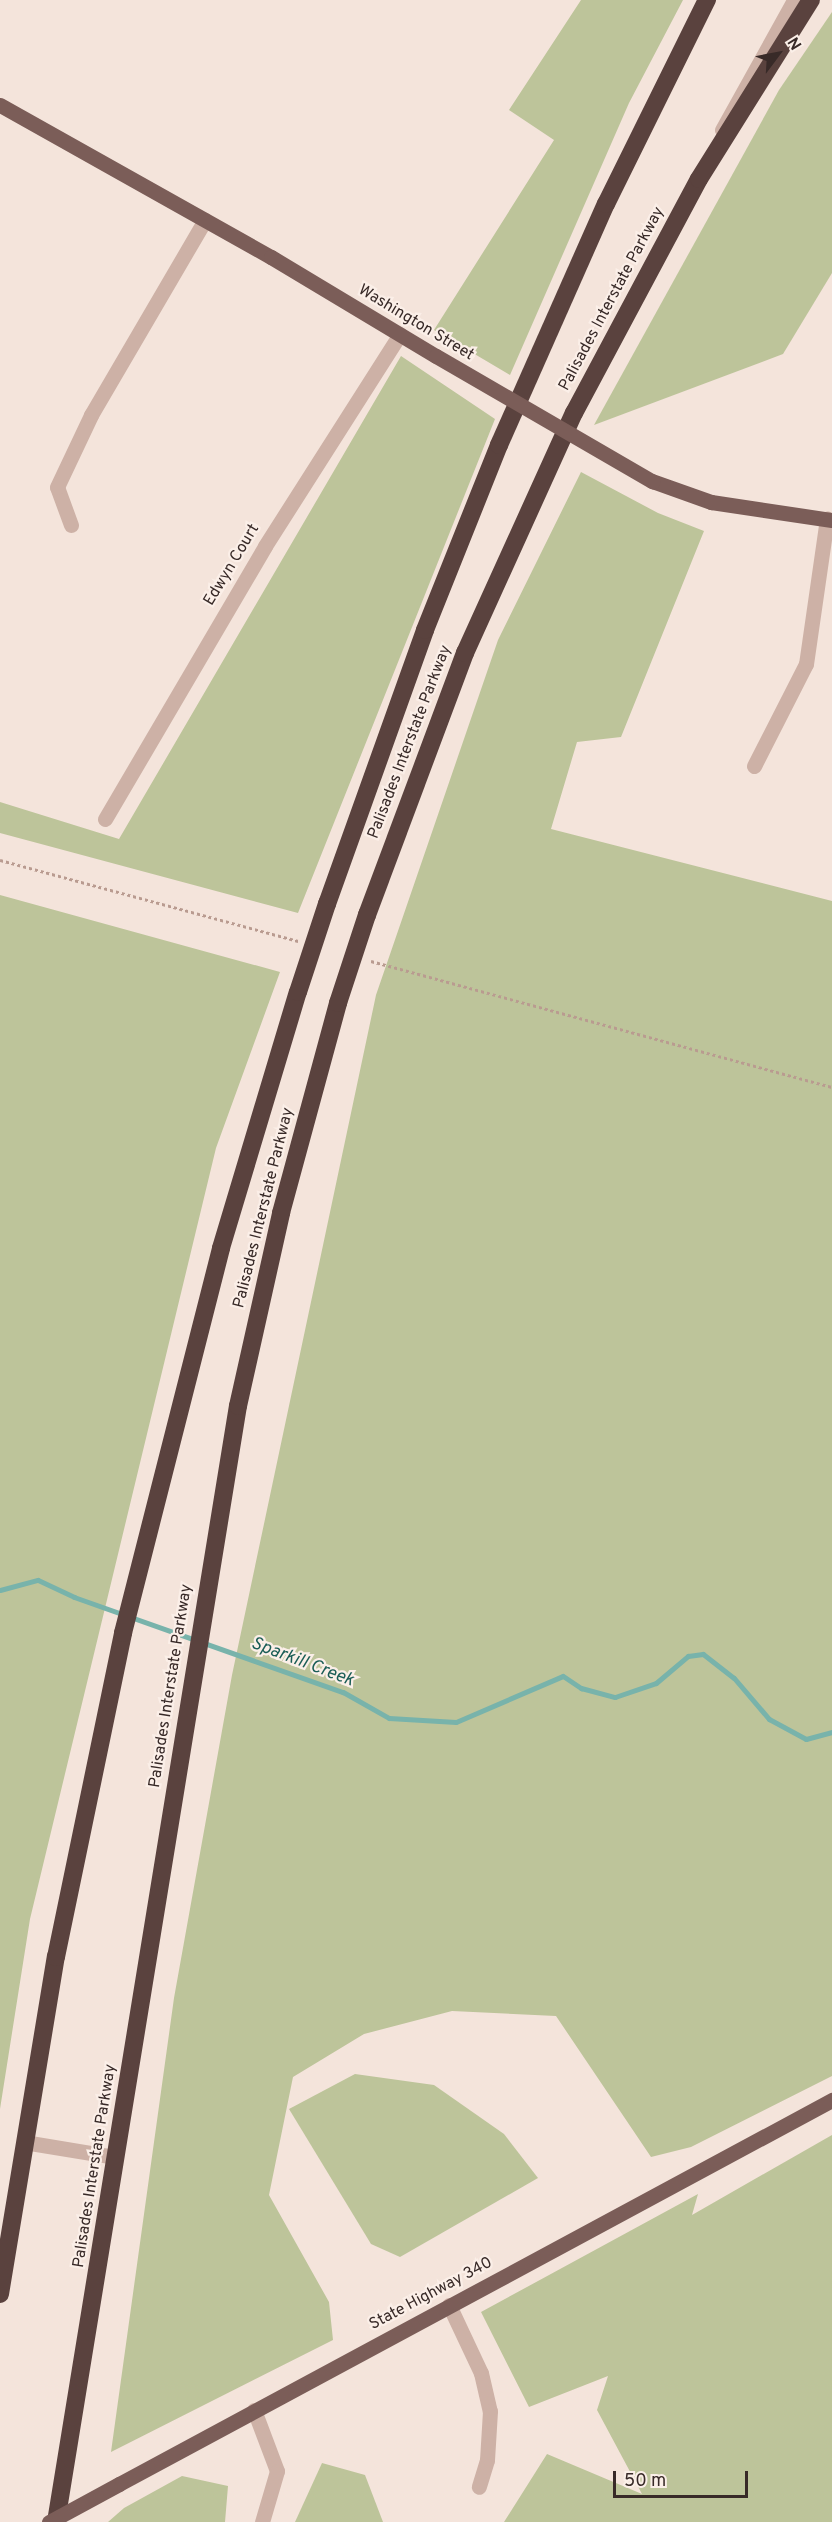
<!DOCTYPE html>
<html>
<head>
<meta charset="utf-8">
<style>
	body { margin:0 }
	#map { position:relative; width:832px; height:2522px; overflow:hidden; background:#f4e4db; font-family:Overpass,sans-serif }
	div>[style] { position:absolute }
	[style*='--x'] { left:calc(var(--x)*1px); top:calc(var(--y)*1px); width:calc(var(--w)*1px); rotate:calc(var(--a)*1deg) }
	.green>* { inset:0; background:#bdc49a }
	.stream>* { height:5px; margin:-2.5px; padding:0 2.5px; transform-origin:2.5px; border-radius:2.5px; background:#78b3ab }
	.path>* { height:3px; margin-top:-1.5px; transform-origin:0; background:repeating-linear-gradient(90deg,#b99b90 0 3px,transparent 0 6px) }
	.minor>* { height:15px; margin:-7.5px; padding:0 7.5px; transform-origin:7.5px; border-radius:7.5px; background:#cdb1a6 }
	.major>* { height:15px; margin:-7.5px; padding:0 7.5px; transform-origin:7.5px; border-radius:7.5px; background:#7b5d58 }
	.highway>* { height:18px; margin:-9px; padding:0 9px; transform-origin:9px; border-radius:9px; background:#5a423e }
	.major-bridge>* { height:15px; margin:-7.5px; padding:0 7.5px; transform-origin:7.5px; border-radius:7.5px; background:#7b5d58 }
	.highway-bridge>* { height:18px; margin:-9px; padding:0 9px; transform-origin:9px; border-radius:9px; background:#5a423e }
	span { translate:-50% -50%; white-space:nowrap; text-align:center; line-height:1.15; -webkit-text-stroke:4.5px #fbefe8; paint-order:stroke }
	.street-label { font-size:16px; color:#382a28 }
	.water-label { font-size:18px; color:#1a5d56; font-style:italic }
	.north { position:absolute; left:748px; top:24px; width:60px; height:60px; -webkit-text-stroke:4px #fbefe8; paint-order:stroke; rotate:58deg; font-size:16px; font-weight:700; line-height:24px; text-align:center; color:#382a28 }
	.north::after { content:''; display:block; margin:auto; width:21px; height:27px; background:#382a28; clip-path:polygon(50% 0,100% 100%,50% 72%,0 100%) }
	.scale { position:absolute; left:613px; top:2471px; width:135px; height:27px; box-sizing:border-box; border:3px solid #382a28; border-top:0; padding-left:8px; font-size:18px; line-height:21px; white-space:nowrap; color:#382a28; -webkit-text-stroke:4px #fbefe8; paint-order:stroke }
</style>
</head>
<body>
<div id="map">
	<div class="green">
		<i style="clip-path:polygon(581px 0,683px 0,629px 103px,510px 375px,434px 330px,554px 140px,509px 110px)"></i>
		<i style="clip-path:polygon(832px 12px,832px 273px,783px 354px,594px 425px,779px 90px)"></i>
		<i style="clip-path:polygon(401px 356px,495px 419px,298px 913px,0 833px,0 802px,119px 839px)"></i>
		<i style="clip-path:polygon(581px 472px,658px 513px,704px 531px,621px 737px,577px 742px,551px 829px,832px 901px,832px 2076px,691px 2147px,651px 2157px,556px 2016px,452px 2011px,364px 2034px,293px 2077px,269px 2195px,329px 2302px,333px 2340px,111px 2452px,174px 1998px,232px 1675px,376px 995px,498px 640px)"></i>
		<i style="clip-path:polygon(0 895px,280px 972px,216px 1148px,30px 1919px,0 2109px)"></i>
		<i style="clip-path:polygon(355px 2074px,434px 2085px,504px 2134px,538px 2178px,400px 2257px,371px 2244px,289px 2109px)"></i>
		<i style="clip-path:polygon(832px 2135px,832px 2522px,504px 2522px,547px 2454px,642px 2494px,597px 2410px,608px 2376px,529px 2407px,481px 2312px,698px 2194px,692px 2215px)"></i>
		<i style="clip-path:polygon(322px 2463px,365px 2475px,383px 2522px,295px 2522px)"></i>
		<i style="clip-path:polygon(182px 2476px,228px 2486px,225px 2522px,108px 2522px,124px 2508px)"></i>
	</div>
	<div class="stream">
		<i style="--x:0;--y:1590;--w:39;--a:-15"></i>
		<i style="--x:38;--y:1580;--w:40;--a:25"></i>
		<i style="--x:74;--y:1597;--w:285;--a:19.5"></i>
		<i style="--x:343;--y:1692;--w:53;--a:29.5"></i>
		<i style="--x:389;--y:1718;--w:67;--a:3.4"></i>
		<i style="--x:456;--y:1722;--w:116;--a:-23.3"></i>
		<i style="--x:563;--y:1676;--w:22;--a:34"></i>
		<i style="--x:581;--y:1688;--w:35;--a:15"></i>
		<i style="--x:615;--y:1697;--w:43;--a:-18.9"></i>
		<i style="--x:656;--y:1683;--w:42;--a:-40.2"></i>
		<i style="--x:688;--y:1656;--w:15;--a:-8"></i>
		<i style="--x:703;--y:1654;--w:39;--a:38"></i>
		<i style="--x:734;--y:1678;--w:54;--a:49.5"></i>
		<i style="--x:769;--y:1719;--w:42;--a:28.4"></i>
		<i style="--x:806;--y:1739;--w:27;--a:-15"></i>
	</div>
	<div class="path">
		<i style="--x:0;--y:860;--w:309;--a:15.2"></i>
		<i style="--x:371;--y:961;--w:478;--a:15.3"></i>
	</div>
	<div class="minor">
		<i style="--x:722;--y:130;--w:149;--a:-61"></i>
		<i style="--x:71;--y:525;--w:40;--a:-110.2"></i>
		<i style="--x:57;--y:487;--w:80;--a:-64.7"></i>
		<i style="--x:91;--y:415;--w:226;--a:-59.7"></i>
		<i style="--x:754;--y:766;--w:114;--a:-63"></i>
		<i style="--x:806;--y:664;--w:147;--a:-81.8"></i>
		<i style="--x:105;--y:819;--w:316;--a:-59.6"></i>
		<i style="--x:265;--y:546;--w:251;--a:-57.5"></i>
		<i style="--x:24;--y:2142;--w:93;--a:9.3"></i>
		<i style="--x:449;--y:2305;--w:75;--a:64.8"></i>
		<i style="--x:481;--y:2373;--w:39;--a:77"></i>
		<i style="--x:490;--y:2411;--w:49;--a:93.5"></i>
		<i style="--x:487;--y:2460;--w:28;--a:107"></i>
		<i style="--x:254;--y:2410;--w:65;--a:69.3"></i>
		<i style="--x:277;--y:2471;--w:53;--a:106.4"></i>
	</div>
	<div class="major">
		<i style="--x:0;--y:105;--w:311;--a:29.3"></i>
		<i style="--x:271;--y:257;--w:192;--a:31"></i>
		<i style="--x:652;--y:481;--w:63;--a:19.6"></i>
		<i style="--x:711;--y:502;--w:122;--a:8.5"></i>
		<i style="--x:119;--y:2484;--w:810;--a:-28.31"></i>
	</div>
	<div class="highway">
		<i style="--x:327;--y:904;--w:291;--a:-70.3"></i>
		<i style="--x:425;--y:630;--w:199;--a:-68.2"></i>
		<i style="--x:499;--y:445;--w:264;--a:-66.1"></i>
		<i style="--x:606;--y:204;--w:228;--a:-63.7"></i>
		<i style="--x:367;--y:915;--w:280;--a:-69.5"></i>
		<i style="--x:465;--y:653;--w:264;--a:-65.6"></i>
		<i style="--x:574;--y:413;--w:265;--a:-61.9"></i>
		<i style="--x:699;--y:179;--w:211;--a:-58"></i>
		<i style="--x:0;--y:2294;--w:342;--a:-80.6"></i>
		<i style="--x:56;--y:1957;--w:331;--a:-78.3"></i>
		<i style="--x:123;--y:1633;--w:397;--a:-75.7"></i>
		<i style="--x:221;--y:1248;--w:267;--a:-73.3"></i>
		<i style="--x:56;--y:2522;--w:1131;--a:-80.74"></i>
		<i style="--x:238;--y:1406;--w:198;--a:-77.4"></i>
		<i style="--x:281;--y:1213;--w:218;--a:-74.8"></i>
	</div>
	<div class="major-bridge">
		<i style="--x:436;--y:356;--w:250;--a:30.1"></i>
		<i style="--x:49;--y:2522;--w:80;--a:-28.5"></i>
	</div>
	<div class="highway-bridge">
		<i style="--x:298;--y:992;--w:93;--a:-71.8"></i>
		<i style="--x:338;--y:1003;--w:93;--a:-71.8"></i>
	</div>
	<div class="street-label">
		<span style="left:612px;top:299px;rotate:-62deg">Palisades Interstate Parkway</span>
		<span style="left:416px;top:323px;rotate:31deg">Washington Street</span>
		<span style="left:232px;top:565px;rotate:-59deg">Edwyn Court</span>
		<span style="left:410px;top:742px;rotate:-69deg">Palisades Interstate Parkway</span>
		<span style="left:264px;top:1208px;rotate:-76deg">Palisades Interstate Parkway</span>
		<span style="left:171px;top:1686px;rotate:-81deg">Palisades Interstate Parkway</span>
		<span style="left:95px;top:2166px;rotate:-81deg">Palisades Interstate Parkway</span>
		<span style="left:431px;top:2294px;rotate:-28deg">State Highway 340</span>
	</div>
	<div class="water-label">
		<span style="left:302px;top:1663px;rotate:21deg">Sparkill Creek</span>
	</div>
	<div class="north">N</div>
	<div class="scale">50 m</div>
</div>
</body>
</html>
